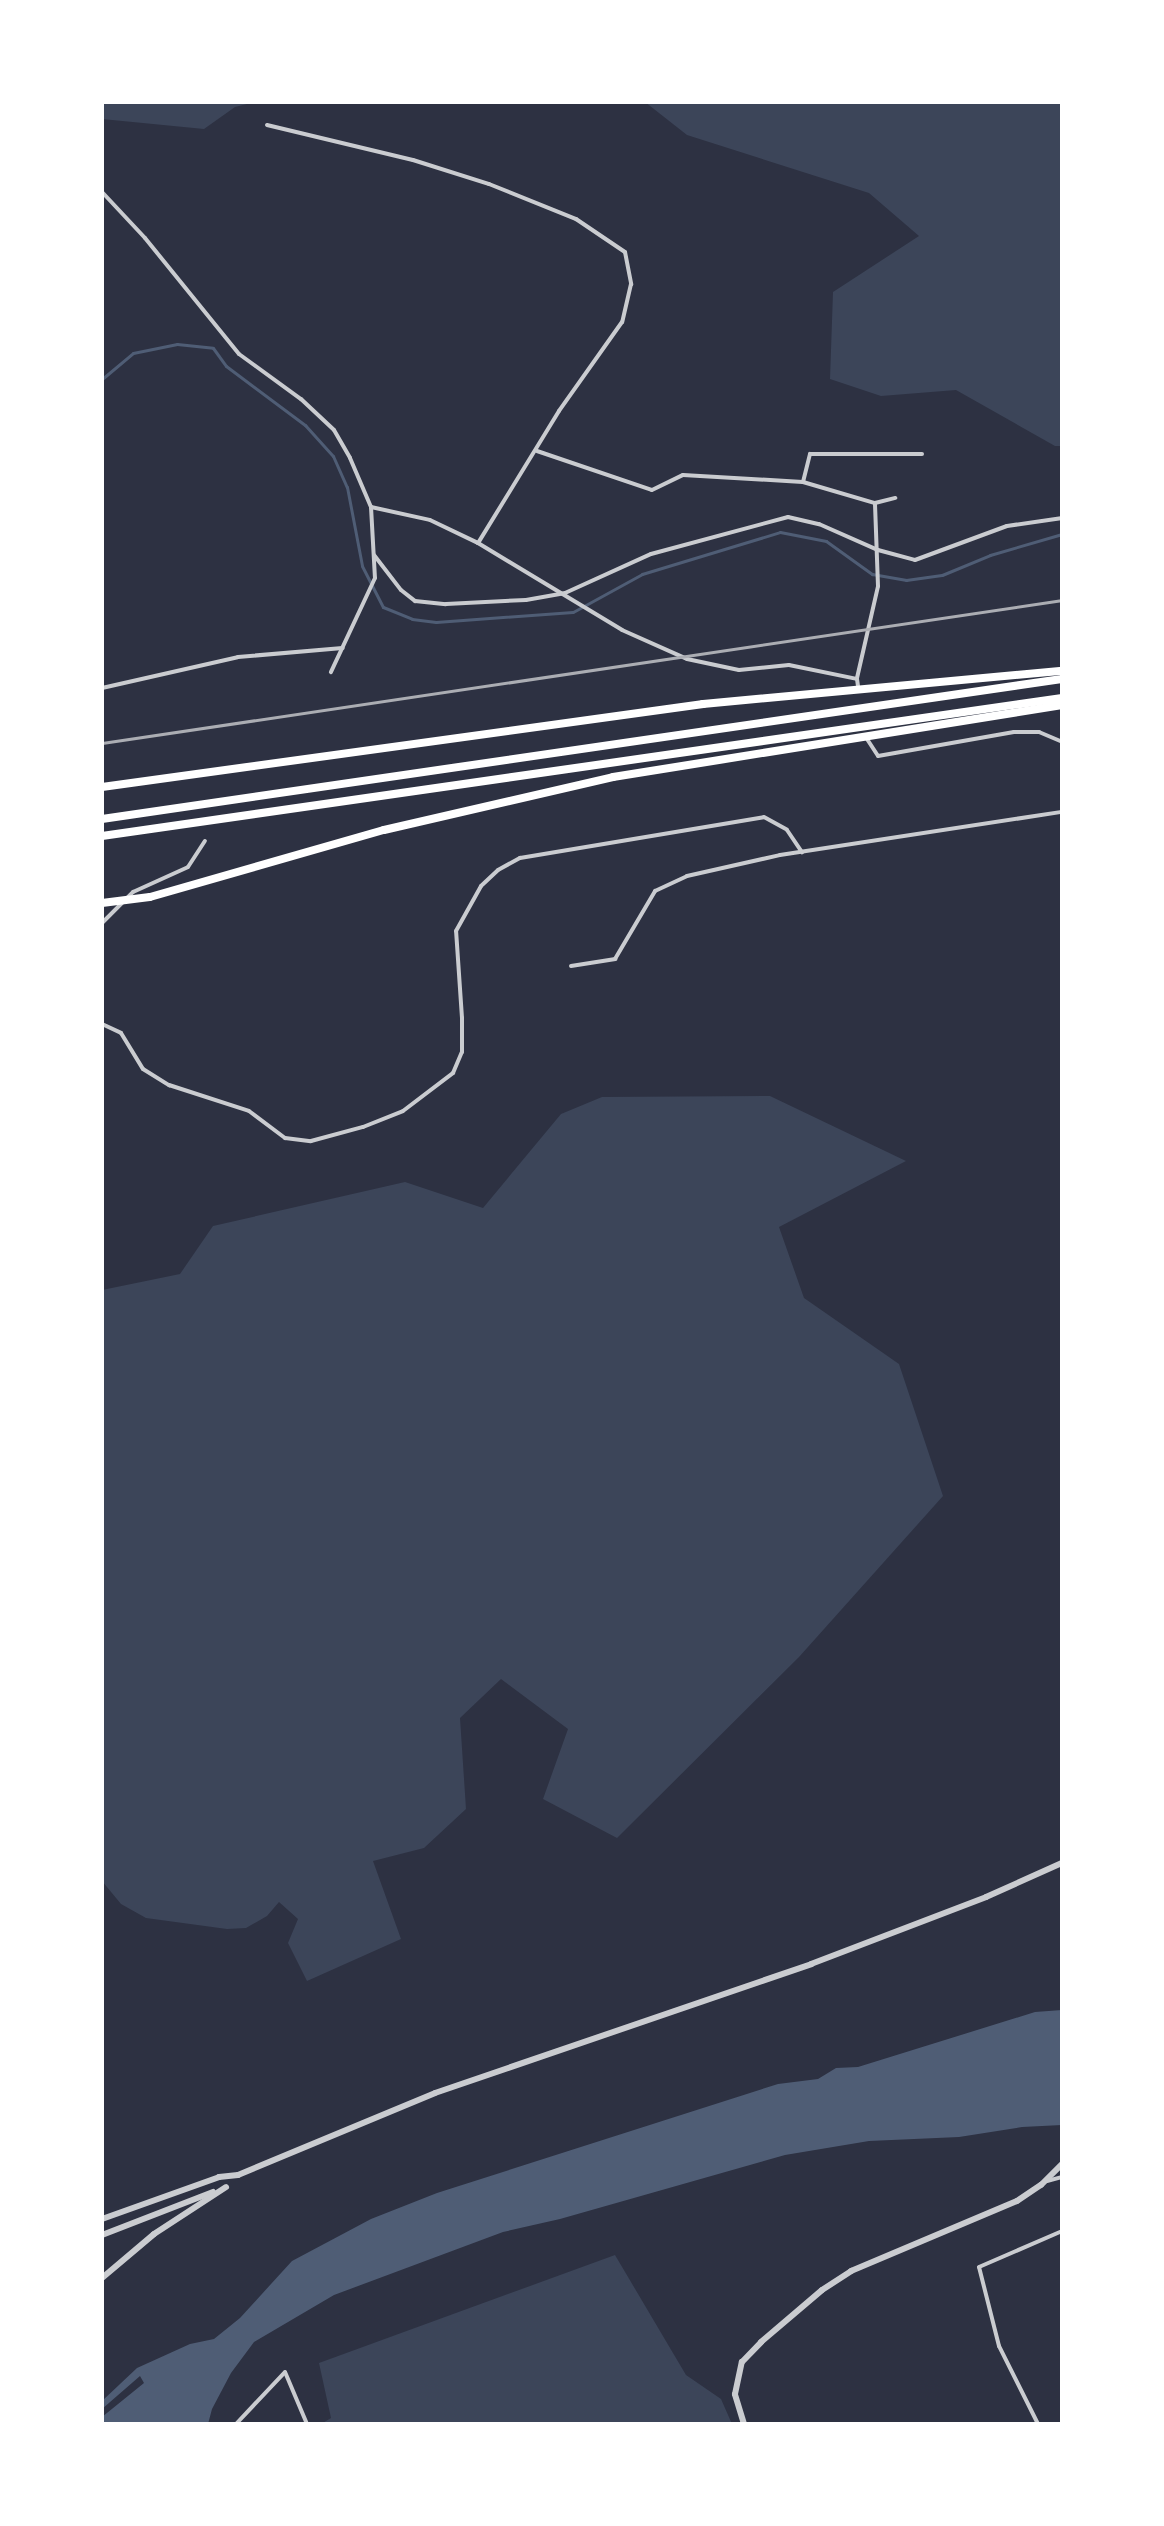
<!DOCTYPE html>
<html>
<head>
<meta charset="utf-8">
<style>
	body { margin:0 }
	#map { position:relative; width:1164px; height:2526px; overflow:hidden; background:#2d3142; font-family:"Source Sans 3",sans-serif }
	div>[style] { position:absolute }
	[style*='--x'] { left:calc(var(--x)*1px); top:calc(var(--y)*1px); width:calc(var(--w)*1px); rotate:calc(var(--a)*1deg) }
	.green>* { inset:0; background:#3c4559 }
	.water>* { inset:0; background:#4f5d75 }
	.stream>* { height:3px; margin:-1.5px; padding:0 1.5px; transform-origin:1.5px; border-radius:1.5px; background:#4f5d75 }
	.minor>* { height:4px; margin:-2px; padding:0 2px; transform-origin:2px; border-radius:2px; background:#caccd0 }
	.tertiary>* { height:6px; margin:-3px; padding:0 3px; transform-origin:3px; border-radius:3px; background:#caccd0 }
	.motorway>* { height:8px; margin:-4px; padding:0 4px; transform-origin:4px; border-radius:4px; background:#fff }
	.rail>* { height:3px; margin:-1.5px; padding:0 1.5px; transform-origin:1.5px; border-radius:1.5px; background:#abadb3 }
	span { translate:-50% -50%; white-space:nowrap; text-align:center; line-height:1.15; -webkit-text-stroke:8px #fff; paint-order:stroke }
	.frame { position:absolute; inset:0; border:104px solid #fff; pointer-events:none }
</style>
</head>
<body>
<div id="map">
	<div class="green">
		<i style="clip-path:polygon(102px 102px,255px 102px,235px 107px,204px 129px,102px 119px)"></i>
		<i style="clip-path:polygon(645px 102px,1062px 102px,1062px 446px,1055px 446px,956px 390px,881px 396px,830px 379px,833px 292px,919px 236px,869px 193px,687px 135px)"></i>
		<i style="clip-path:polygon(770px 1096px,906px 1161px,779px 1227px,804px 1298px,899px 1364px,943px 1496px,799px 1657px,617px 1838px,543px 1799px,568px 1729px,501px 1679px,460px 1718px,466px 1809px,424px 1848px,373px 1861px,401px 1939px,307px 1981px,288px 1943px,298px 1919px,279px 1902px,267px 1916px,246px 1928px,227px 1929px,146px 1918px,121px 1904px,102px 1881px,102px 1290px,180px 1274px,213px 1226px,405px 1182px,483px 1208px,561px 1114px,602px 1097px)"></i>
		<i style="clip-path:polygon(615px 2255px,686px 2375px,721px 2399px,732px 2424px,321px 2424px,331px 2418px,319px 2363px)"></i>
	</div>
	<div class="water">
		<i style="clip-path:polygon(1062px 2010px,1062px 2125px,1022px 2127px,959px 2137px,869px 2141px,785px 2155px,560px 2219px,503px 2232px,334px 2295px,254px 2342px,231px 2373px,212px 2409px,208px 2424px,102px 2424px,102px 2417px,144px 2383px,140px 2376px,102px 2409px,102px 2401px,137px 2368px,190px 2344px,214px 2339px,240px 2318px,292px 2261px,371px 2219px,437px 2193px,778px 2084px,818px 2079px,836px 2068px,858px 2067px,1035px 2012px)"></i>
	</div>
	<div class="stream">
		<i style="--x:102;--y:379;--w:40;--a:-40"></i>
		<i style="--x:133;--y:353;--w:45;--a:-11.6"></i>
		<i style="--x:177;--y:344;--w:36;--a:6"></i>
		<i style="--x:213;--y:348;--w:22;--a:54"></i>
		<i style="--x:226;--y:366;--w:99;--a:36.8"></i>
		<i style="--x:305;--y:425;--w:42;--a:47.9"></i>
		<i style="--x:333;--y:456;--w:34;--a:66"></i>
		<i style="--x:347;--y:487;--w:80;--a:79.2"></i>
		<i style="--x:362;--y:566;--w:46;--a:62.9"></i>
		<i style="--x:383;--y:607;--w:31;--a:22"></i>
		<i style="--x:412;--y:619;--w:24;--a:7"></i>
		<i style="--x:436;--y:622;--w:137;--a:-4.2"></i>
		<i style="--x:573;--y:612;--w:79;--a:-28.8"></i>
		<i style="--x:642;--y:574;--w:144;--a:-16.9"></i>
		<i style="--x:780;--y:532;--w:47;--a:11.1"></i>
		<i style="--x:826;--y:541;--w:57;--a:35.7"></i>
		<i style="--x:872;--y:574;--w:35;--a:10"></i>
		<i style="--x:906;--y:580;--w:36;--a:-8"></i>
		<i style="--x:942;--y:575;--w:52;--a:-22.6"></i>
		<i style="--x:990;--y:555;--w:75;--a:-16.3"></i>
	</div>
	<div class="minor">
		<i style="--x:267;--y:125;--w:150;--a:13.5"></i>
		<i style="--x:413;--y:160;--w:80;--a:17.5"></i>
		<i style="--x:489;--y:184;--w:94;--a:21.9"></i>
		<i style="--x:576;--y:219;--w:59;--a:34"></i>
		<i style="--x:625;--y:252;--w:33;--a:79"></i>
		<i style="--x:631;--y:284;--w:39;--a:103"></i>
		<i style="--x:622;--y:322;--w:109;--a:125.3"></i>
		<i style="--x:559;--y:411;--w:155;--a:121.5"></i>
		<i style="--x:102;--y:192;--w:63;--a:46.9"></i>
		<i style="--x:145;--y:238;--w:149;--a:51"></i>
		<i style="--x:239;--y:354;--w:77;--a:36"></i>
		<i style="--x:301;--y:399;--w:45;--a:43.2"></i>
		<i style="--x:334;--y:430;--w:32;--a:60"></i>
		<i style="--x:350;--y:458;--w:53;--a:66.8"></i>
		<i style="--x:371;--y:507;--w:71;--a:86.8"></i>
		<i style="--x:375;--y:578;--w:104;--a:115.1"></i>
		<i style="--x:537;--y:451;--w:121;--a:18.7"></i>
		<i style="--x:652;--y:490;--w:34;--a:-26"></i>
		<i style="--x:683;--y:475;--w:120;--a:3.3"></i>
		<i style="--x:803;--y:482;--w:75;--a:16.3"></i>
		<i style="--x:875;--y:503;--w:21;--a:-14"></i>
		<i style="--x:803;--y:482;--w:29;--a:-76"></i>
		<i style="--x:810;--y:454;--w:112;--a:0"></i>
		<i style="--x:371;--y:507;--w:60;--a:12.4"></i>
		<i style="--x:430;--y:520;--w:53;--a:25.6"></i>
		<i style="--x:478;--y:543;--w:168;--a:31.1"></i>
		<i style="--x:622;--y:630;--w:71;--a:24"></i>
		<i style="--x:687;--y:659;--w:53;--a:11.9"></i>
		<i style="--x:739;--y:670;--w:50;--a:-5.7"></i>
		<i style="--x:789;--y:665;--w:69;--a:11.6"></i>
		<i style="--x:857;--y:679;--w:7;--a:82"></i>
		<i style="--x:374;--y:555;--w:44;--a:52.4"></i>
		<i style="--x:401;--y:590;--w:18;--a:38"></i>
		<i style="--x:415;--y:601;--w:31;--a:6"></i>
		<i style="--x:446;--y:604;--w:80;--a:-2.9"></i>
		<i style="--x:526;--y:600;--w:40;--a:-10"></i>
		<i style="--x:565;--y:593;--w:94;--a:-24.4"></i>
		<i style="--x:651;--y:554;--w:142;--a:-15.1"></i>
		<i style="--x:788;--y:517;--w:32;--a:13"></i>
		<i style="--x:819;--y:524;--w:64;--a:23.8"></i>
		<i style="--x:878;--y:550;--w:38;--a:15"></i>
		<i style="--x:915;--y:560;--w:98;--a:-20.3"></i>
		<i style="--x:1007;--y:526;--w:56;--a:-8.3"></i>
		<i style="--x:857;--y:678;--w:94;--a:-77.1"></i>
		<i style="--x:878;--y:586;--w:83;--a:-92.1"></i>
		<i style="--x:102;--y:688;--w:139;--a:-12.8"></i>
		<i style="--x:238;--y:657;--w:105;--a:-4.9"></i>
		<i style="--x:867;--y:739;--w:20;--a:57"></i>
		<i style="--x:878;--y:756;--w:138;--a:-10"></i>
		<i style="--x:1014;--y:732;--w:25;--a:0"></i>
		<i style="--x:1039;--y:732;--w:25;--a:23"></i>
		<i style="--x:102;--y:923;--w:44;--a:-45"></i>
		<i style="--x:133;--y:892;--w:60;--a:-24.4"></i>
		<i style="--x:188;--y:867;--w:31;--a:-57"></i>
		<i style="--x:571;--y:966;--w:45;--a:-9"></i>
		<i style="--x:615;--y:959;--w:79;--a:-59.5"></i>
		<i style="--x:655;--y:891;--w:35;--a:-25"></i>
		<i style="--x:687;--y:876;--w:95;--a:-12.7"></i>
		<i style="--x:780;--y:855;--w:285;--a:-8.7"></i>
		<i style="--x:102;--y:1024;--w:21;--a:25"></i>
		<i style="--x:121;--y:1033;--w:42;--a:58.6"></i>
		<i style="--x:143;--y:1069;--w:31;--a:32"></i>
		<i style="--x:169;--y:1085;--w:84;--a:18"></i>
		<i style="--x:249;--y:1111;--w:45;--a:36.9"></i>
		<i style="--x:285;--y:1138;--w:26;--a:7"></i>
		<i style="--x:311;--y:1141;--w:54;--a:-15.1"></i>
		<i style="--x:363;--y:1127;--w:43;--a:-21.8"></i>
		<i style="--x:403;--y:1111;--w:63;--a:-37.2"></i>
		<i style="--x:453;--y:1073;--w:23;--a:-67"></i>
		<i style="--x:462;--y:1052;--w:34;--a:-90"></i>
		<i style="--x:462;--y:1018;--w:87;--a:-93.9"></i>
		<i style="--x:456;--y:931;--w:51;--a:-60.9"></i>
		<i style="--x:481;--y:886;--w:23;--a:-43"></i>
		<i style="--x:498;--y:870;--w:25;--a:-29"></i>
		<i style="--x:520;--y:858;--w:247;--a:-9.5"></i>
		<i style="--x:764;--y:817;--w:26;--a:29"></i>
		<i style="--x:787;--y:830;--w:27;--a:56"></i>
		<i style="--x:1047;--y:2181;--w:16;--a:-15"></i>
		<i style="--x:236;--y:2424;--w:71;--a:-46.7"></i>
		<i style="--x:285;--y:2372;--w:56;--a:67.1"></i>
		<i style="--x:1038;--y:2424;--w:87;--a:-116.6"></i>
		<i style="--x:999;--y:2346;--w:81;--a:-104.2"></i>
		<i style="--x:979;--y:2267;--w:90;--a:-23.4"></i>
	</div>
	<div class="tertiary">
		<i style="--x:102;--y:2219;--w:124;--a:-19.7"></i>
		<i style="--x:219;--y:2177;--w:19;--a:-6"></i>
		<i style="--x:238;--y:2175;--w:213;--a:-22.6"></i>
		<i style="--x:435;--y:2093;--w:398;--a:-18.9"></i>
		<i style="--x:811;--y:1964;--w:187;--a:-20.9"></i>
		<i style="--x:986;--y:1897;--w:83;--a:-24.1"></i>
		<i style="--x:102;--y:2235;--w:119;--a:-21.2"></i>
		<i style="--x:102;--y:2278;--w:68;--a:-40.2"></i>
		<i style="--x:154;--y:2234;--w:86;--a:-33.1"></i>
		<i style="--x:744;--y:2424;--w:31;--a:-107"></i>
		<i style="--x:735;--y:2394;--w:33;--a:-78"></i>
		<i style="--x:742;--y:2362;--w:28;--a:-46"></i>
		<i style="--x:761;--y:2342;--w:80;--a:-40.4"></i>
		<i style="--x:822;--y:2290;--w:35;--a:-33"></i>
		<i style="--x:851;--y:2271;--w:180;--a:-22.9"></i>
		<i style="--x:1017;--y:2201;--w:29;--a:-34"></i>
		<i style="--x:1041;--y:2185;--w:30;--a:-45"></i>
	</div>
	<div class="motorway">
		<i style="--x:102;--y:787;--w:607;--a:-7.86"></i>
		<i style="--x:703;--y:704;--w:361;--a:-5.3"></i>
		<i style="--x:102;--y:819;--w:970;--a:-8.3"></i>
		<i style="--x:102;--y:836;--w:970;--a:-8.18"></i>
		<i style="--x:102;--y:903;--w:48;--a:-7.1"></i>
		<i style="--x:150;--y:897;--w:243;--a:-16"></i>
		<i style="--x:384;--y:830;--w:235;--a:-13"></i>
		<i style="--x:613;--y:777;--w:455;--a:-9.1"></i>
	</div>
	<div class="rail">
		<i style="--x:102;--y:743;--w:971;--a:-8.47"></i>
	</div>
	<div class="frame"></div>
</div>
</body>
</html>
